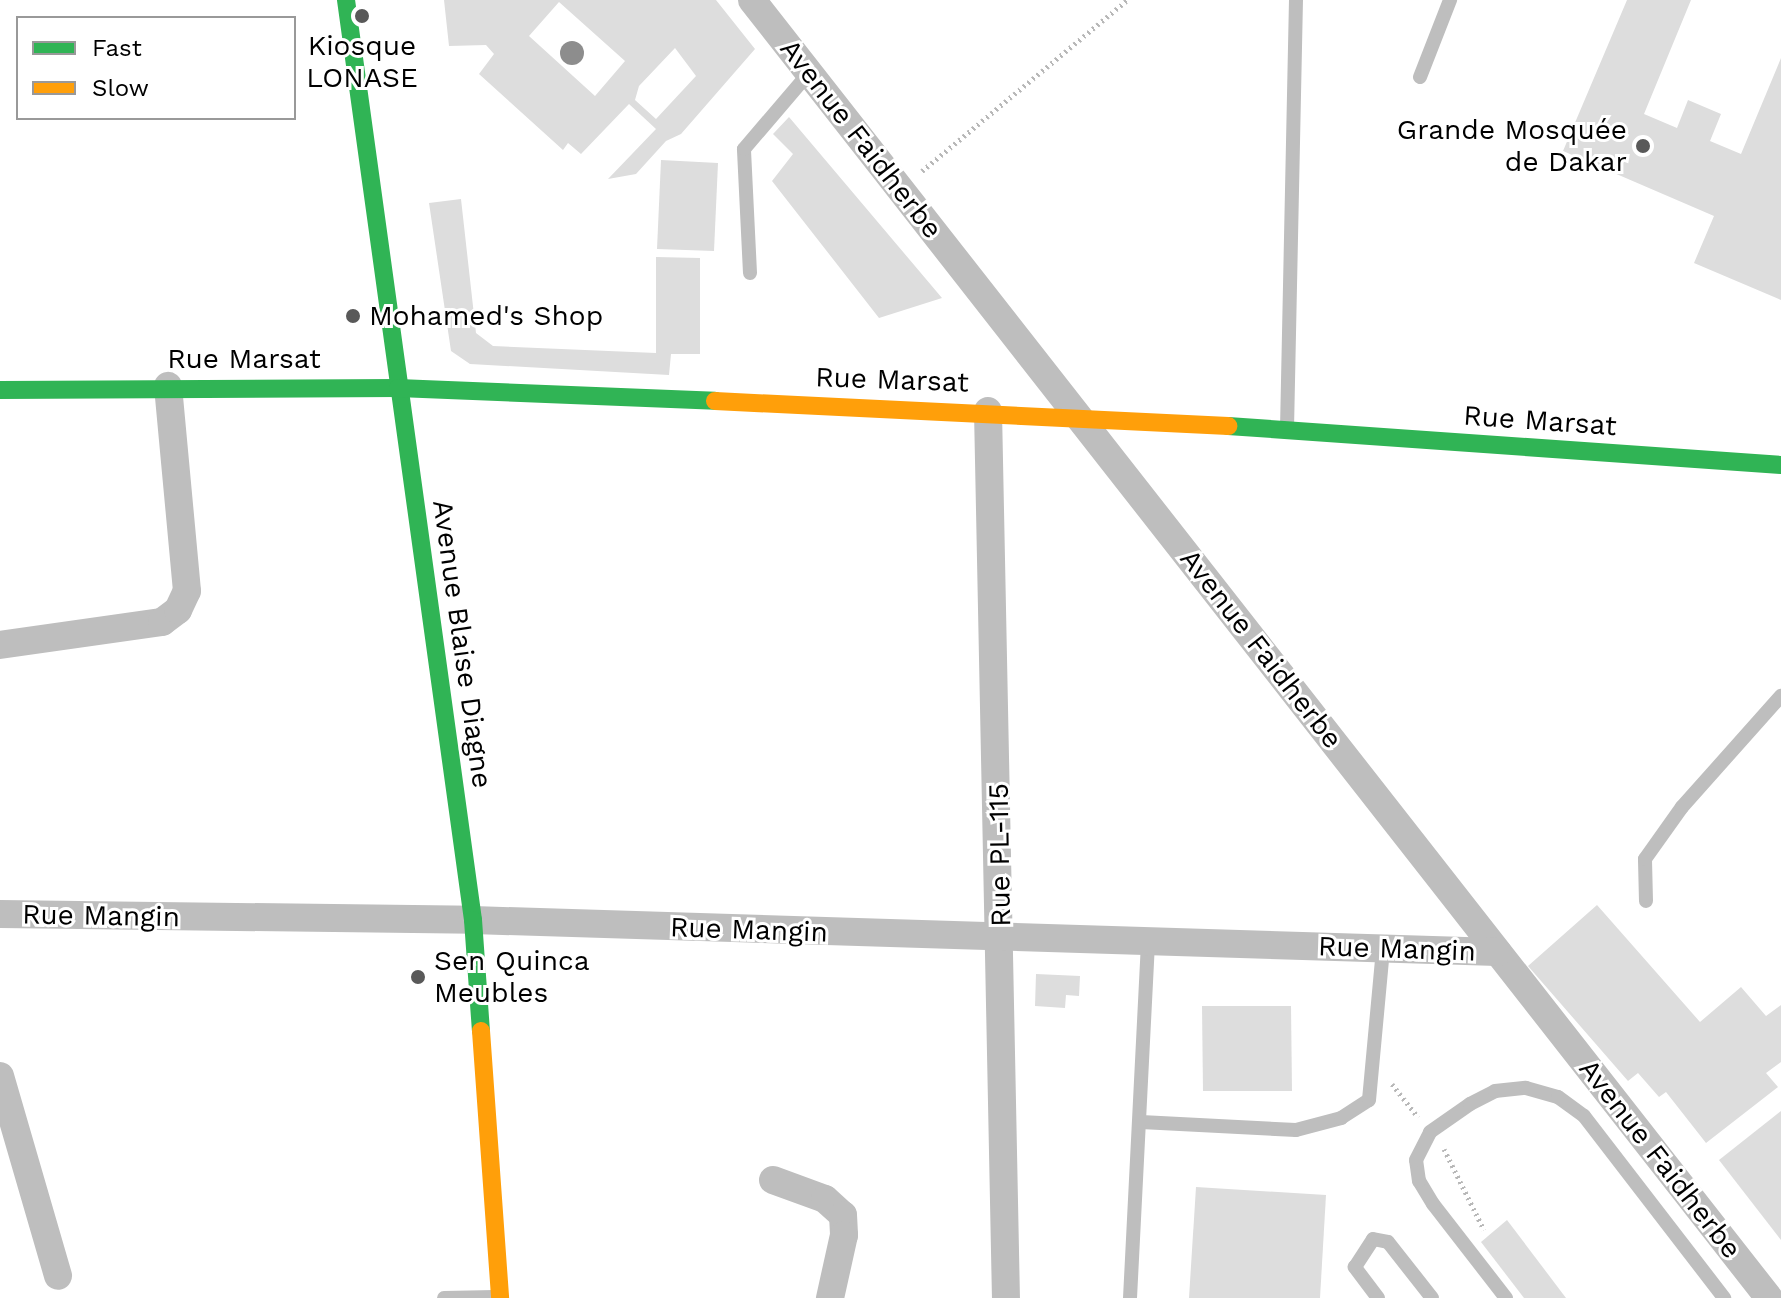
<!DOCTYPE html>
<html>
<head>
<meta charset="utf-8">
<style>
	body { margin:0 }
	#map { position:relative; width:1781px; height:1298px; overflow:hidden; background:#fff; font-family:"Work Sans",sans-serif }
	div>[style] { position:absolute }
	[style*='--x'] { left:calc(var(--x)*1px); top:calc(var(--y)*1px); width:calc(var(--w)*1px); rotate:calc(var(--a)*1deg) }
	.building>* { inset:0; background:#ddd }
	.path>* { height:5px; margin-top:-2.5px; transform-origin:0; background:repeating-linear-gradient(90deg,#b8b8b8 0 2px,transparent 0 6px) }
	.lane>* { height:14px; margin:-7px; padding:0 7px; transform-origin:7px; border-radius:7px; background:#bebebe }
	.street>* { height:28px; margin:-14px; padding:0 14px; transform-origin:14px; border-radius:14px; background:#bebebe }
	.fast>* { height:18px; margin:-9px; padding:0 9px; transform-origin:9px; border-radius:9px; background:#30b455 }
	.slow>* { height:18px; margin:-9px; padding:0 9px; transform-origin:9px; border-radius:9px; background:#ff9f0a }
	.trees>* { width:24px; height:24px; margin:-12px; border-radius:50%; background:#8d8d8d }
	.dots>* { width:22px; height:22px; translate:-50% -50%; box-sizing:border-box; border:4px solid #fff; border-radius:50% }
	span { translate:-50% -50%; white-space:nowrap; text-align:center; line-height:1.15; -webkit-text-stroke:6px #fff; paint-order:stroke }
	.poi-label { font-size:28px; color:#000 }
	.right { translate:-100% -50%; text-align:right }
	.left { translate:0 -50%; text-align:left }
	.street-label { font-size:28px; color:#000 }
	.legend { position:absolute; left:16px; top:16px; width:280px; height:104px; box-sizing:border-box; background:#fff; border:2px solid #999; margin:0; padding:10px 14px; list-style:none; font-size:24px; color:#000 }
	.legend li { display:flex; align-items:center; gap:16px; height:40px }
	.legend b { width:40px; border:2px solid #999 }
</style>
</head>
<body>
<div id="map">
	<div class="building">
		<i style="clip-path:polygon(evenodd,444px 0,716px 0,755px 49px,681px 134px,666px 141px,636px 174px,608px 179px,656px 129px,629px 104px,581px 154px,568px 143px,563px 150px,479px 74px,494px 54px,486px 45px,449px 46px,444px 0,559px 2px,625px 61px,595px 96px,529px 36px,559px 2px,444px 0,675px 48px,696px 76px,656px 119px,635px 100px,639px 86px,675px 48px)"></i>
		<i style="clip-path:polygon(1627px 0,1691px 0,1644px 114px,1677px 128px,1688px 100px,1721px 114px,1710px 141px,1741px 154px,1781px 58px,1781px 300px,1694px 263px,1714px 216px,1563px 151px)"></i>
		<i style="clip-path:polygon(789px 117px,942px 298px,879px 318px,772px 181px,793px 154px,773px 134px)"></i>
		<i style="clip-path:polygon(661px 160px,718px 163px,714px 251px,657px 249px)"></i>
		<i style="clip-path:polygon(461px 199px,476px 333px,493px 346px,656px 353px,656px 257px,700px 258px,700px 354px,671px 354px,669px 375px,470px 364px,451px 351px,429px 203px)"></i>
		<i style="clip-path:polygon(1597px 905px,1700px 1022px,1741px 987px,1766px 1016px,1781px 1005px,1781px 1062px,1766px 1073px,1778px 1087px,1706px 1143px,1666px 1092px,1659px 1097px,1638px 1073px,1628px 1081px,1528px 966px)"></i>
		<i style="clip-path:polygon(1036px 974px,1080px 976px,1079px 996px,1066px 995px,1065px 1008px,1035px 1006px)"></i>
		<i style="clip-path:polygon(1202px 1006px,1291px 1006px,1292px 1091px,1203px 1091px)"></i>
		<i style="clip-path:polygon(1781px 1111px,1781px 1240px,1719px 1160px)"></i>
		<i style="clip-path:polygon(1196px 1187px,1326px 1195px,1320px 1298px,1189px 1298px)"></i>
		<i style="clip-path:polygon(1507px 1220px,1566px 1298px,1524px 1298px,1481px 1242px)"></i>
	</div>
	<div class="path">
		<i style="--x:922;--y:171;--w:267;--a:-39.8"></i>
		<i style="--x:1392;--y:1084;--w:42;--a:51.8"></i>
		<i style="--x:1444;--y:1149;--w:90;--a:63.7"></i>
	</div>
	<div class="lane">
		<i style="--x:1420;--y:77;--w:83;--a:-68.7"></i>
		<i style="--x:750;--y:273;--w:124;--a:-92.8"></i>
		<i style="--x:744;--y:149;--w:100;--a:-49.5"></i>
		<i style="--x:1287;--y:429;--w:429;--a:-88.8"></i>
		<i style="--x:1646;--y:901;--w:42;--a:-91.4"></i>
		<i style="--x:1645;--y:859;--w:64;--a:-54.6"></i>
		<i style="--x:1682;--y:807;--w:149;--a:-48.3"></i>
		<i style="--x:1141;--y:1122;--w:155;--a:3"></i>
		<i style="--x:1296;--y:1130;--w:47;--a:-14.9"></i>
		<i style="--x:1341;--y:1118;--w:33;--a:-33"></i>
		<i style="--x:1369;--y:1100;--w:152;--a:-84.7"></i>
		<i style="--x:444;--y:1298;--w:51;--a:-1.1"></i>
		<i style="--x:1130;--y:1298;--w:357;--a:-87.1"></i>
		<i style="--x:1378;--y:1298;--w:39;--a:-127"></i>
		<i style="--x:1355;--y:1267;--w:33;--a:-57"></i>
		<i style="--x:1373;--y:1239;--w:15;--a:11"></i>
		<i style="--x:1388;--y:1242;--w:71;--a:51.8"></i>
		<i style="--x:1506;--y:1298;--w:119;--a:-127.8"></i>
		<i style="--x:1433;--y:1204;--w:27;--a:-121"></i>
		<i style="--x:1419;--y:1181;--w:21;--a:-98"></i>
		<i style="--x:1416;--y:1160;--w:31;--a:-63"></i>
		<i style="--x:1430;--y:1132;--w:49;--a:-35"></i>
		<i style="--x:1470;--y:1104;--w:28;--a:-27"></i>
		<i style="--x:1495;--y:1091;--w:31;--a:-6"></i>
		<i style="--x:1526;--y:1088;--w:33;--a:16"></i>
		<i style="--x:1558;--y:1097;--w:32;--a:36"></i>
		<i style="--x:1584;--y:1116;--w:230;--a:52.4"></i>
	</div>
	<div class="street">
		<i style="--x:752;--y:0;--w:1649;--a:51.92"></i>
		<i style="--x:988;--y:411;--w:887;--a:88.84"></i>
		<i style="--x:0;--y:645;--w:164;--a:-8.1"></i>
		<i style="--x:162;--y:622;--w:20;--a:-37"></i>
		<i style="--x:178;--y:610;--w:21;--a:-65"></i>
		<i style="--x:187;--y:591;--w:206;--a:-95.3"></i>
		<i style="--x:0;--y:914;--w:473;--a:0.7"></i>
		<i style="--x:473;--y:920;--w:1025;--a:1.79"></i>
		<i style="--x:0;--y:1076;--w:208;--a:73.8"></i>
		<i style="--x:773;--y:1180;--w:55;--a:20.1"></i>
		<i style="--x:825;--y:1199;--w:24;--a:42"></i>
		<i style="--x:843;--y:1215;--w:20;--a:87"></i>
		<i style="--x:844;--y:1235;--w:65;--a:102.5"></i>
	</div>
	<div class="fast">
		<i style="--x:346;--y:0;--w:929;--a:82.14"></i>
		<i style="--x:473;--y:920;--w:111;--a:85.9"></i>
		<i style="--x:0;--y:390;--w:398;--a:-0.3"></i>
		<i style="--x:398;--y:388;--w:317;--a:2.3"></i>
		<i style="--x:1228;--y:426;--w:554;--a:4.03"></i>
	</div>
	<div class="slow">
		<i style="--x:715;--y:401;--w:514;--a:2.79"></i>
		<i style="--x:481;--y:1031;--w:268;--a:85.9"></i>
	</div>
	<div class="trees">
		<i style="left:572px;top:53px"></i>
	</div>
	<div class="dots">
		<i style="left:362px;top:16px;background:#595959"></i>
		<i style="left:1643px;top:146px;background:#595959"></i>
		<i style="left:353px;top:316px;background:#595959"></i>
		<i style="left:418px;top:977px;background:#595959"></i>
	</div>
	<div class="poi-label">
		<span style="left:362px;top:62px">Kiosque<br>LONASE</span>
		<span class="right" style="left:1627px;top:146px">Grande Mosquée<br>de Dakar</span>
		<span class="left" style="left:369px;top:316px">Mohamed's Shop</span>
		<span class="left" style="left:434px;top:977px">Sen Quinca<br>Meubles</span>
	</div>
	<div class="street-label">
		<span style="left:861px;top:139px;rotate:52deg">Avenue Faidherbe</span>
		<span style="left:244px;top:359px">Rue Marsat</span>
		<span style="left:892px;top:380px;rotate:2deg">Rue Marsat</span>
		<span style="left:1540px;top:421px;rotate:4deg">Rue Marsat</span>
		<span style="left:462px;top:644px;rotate:82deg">Avenue Blaise Diagne</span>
		<span style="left:1261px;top:649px;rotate:52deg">Avenue Faidherbe</span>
		<span style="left:1000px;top:855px;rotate:-91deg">Rue PL-115</span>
		<span style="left:101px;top:916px;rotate:1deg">Rue Mangin</span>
		<span style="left:749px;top:930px;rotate:2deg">Rue Mangin</span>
		<span style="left:1397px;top:949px;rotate:2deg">Rue Mangin</span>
		<span style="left:1660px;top:1159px;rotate:52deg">Avenue Faidherbe</span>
	</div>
	<ul class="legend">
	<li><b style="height:10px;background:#30b455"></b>Fast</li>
	<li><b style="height:10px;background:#ff9f0a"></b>Slow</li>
	</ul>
</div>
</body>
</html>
